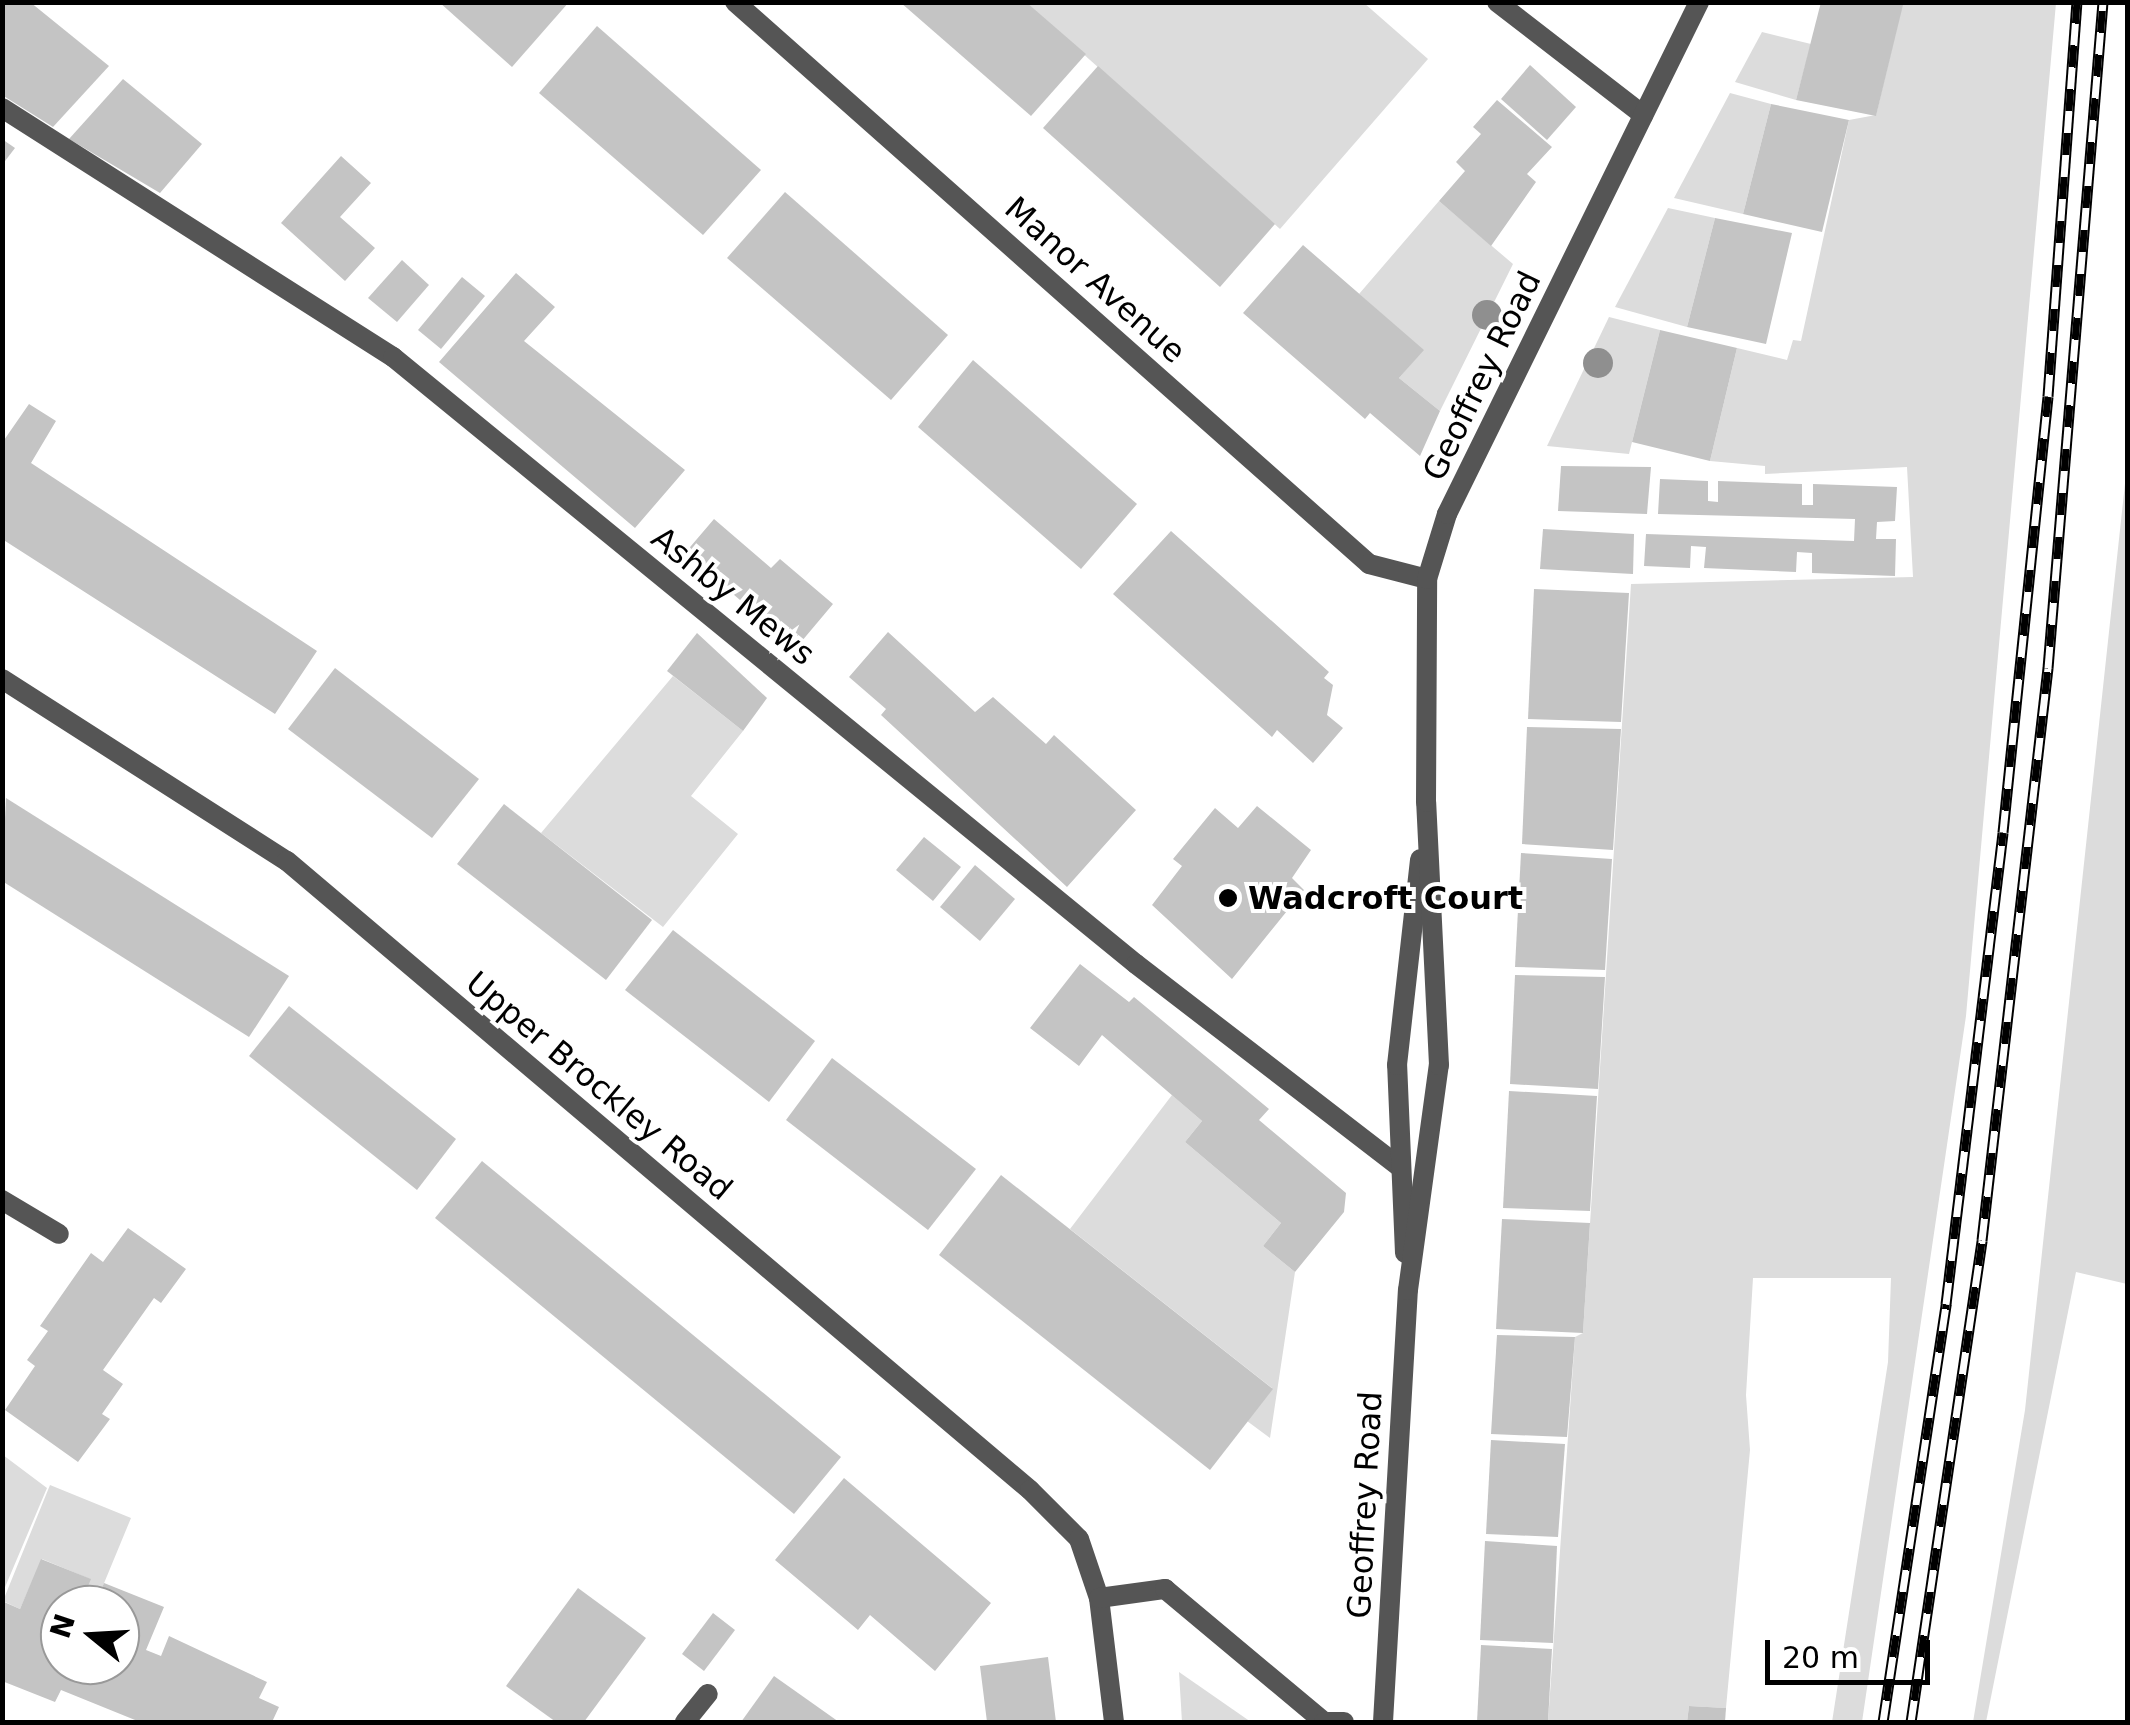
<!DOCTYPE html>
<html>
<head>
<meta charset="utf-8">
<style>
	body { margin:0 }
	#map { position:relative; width:2130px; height:1725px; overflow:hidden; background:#fff; font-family:"DejaVu Sans",sans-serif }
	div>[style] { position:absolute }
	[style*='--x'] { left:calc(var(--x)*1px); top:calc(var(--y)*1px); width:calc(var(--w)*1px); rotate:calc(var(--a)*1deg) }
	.green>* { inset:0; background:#dcdcdc }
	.building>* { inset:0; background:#c4c4c4 }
	.lane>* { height:20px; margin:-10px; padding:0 10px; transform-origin:10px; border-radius:10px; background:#555 }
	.street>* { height:20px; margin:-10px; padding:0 10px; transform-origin:10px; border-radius:10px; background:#555 }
	.rail>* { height:11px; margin-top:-5.5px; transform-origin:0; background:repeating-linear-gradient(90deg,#fff 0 22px,#000 0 44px); box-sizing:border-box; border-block:2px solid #000 }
	.trees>* { width:30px; height:30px; margin:-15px; border-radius:50%; background:#8f8f8f }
	.dots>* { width:28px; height:28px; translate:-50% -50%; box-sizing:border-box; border:5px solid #fff; border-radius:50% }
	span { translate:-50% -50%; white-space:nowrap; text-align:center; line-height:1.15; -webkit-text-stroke:8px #fff; paint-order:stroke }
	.street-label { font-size:32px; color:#000 }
	.poi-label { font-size:32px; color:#000; font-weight:700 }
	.left { translate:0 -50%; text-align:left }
	.frame { position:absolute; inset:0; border:5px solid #000; pointer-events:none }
	.north { position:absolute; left:40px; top:1585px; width:100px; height:100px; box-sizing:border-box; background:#fff; border:2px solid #999; border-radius:50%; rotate:288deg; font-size:28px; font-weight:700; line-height:40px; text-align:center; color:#000 }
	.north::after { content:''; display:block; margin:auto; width:35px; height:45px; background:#000; clip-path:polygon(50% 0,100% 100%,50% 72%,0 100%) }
	.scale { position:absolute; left:1765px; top:1640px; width:165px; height:45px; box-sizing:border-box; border:5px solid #000; border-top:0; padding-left:12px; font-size:30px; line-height:35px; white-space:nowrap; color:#000; -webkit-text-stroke:8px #fff; paint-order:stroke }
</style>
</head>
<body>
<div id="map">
	<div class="green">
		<i style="clip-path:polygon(1026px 3px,1364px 3px,1428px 59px,1280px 229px)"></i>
		<i style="clip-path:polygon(1889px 3px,2056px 3px,1966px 1016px,1862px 1722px,1832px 1722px,1888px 1362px,1891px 1278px,1753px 1278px,1746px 1395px,1750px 1450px,1726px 1708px,1689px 1706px,1687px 1722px,1548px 1722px,1575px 1337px,1583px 1333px,1631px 584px,1913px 577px,1907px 467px,1765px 474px,1765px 466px,1710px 461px,1737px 348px,1787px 360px,1793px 340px,1801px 341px,1849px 120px,1876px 115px,1902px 6px)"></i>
		<i style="clip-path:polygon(1762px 32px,1811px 44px,1796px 100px,1735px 82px)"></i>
		<i style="clip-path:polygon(1730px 93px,1771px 104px,1743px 214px,1674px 198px)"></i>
		<i style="clip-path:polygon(1439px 201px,1513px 264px,1440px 411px,1399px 378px,1423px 350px,1359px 294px)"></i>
		<i style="clip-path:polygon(1668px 208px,1715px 218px,1687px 327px,1615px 307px)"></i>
		<i style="clip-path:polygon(1609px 317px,1660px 330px,1629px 454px,1547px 446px)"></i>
		<i style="clip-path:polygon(2127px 465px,2127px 1284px,2076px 1272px,1986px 1722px,1973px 1722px,2025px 1410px)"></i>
		<i style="clip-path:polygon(673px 676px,743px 731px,691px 796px,738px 834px,663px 927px,541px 833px)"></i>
		<i style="clip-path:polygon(1172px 1095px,1202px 1121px,1185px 1142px,1281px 1223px,1263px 1246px,1295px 1272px,1270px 1438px,1247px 1421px,1272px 1388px,1070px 1229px)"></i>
		<i style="clip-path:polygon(3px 1455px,47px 1488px,3px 1592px,5px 1547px)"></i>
		<i style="clip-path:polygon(50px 1485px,131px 1518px,95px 1605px,80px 1605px,90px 1579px,42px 1559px,20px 1609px,3px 1601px)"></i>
		<i style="clip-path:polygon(1179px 1672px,1251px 1722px,1182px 1722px)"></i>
	</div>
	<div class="building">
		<i style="clip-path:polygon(2px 2px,30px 2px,109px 66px,53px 127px,2px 95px)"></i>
		<i style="clip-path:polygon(439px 2px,569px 2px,512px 67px)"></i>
		<i style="clip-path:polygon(900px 2px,1026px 2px,1086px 54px,1031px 116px)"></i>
		<i style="clip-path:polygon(1821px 2px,1903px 5px,1876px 116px,1796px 100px)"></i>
		<i style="clip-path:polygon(597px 26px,761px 170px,703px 235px,539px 93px)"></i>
		<i style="clip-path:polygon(1530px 65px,1576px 107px,1547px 140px,1501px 99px)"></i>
		<i style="clip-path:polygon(1098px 66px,1275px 224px,1220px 287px,1043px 128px)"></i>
		<i style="clip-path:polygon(123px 79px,202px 144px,160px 193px,69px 139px)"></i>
		<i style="clip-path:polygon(1497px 100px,1552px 147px,1527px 174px,1536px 182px,1491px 246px,1439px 201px,1465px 171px,1456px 162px,1481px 134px,1473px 127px)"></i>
		<i style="clip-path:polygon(1771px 104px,1849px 120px,1822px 232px,1743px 214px)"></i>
		<i style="clip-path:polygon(2px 139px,15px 148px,2px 165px)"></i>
		<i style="clip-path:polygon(341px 156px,371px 183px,340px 217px,375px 248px,345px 281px,281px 223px)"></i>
		<i style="clip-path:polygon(785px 192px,948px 335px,891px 400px,727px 258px)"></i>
		<i style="clip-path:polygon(1715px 218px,1792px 233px,1766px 344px,1687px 327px)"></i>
		<i style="clip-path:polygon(1303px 245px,1424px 350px,1399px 378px,1440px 411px,1420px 456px,1370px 413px,1365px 419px,1243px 313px)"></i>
		<i style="clip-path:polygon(402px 260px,429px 285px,397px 322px,368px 298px)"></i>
		<i style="clip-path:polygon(516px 273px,555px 307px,524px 341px,685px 470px,635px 528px,439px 362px)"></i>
		<i style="clip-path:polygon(462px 277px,485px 296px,441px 349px,418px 330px)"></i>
		<i style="clip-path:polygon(1660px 330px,1737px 348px,1710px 461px,1632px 442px)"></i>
		<i style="clip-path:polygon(973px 360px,1137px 504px,1081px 569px,918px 427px)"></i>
		<i style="clip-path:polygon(29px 404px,56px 421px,31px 463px,317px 651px,275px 714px,2px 539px,2px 443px)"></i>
		<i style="clip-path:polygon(1561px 466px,1651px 467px,1647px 514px,1558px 511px)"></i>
		<i style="clip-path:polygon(1660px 479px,1708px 481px,1708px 501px,1718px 502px,1718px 481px,1802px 484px,1802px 505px,1813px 505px,1813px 484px,1897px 487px,1895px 521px,1877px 522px,1876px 539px,1896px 539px,1895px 576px,1812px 573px,1812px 553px,1797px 552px,1796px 572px,1704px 568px,1706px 547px,1691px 546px,1690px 568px,1644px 566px,1646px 534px,1854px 541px,1855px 519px,1658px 514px)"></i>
		<i style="clip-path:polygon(714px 519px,771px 568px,780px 559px,833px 604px,796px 648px,685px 553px)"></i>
		<i style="clip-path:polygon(1543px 529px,1634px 534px,1633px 574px,1540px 569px)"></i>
		<i style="clip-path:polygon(1171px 531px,1329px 672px,1324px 678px,1333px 685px,1327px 715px,1343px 728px,1313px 763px,1277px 730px,1272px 737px,1113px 594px)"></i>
		<i style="clip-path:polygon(1534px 589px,1629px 593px,1621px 722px,1528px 719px)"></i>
		<i style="clip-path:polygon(888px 632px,975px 712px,993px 697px,1046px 744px,1054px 735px,1136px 810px,1067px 887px,881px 715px,886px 709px,849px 677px)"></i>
		<i style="clip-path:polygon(697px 633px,767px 698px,743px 731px,667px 671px)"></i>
		<i style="clip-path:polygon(335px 668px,479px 779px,432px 838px,288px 729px)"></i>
		<i style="clip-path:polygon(1527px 727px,1621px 729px,1613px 850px,1522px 844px)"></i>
		<i style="clip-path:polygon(6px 798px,289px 976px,249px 1037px,2px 881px)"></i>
		<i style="clip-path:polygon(504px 804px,652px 920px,606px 980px,457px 864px)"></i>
		<i style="clip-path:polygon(1257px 806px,1311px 850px,1292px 878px,1304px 890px,1232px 979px,1152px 905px,1182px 866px,1173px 859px,1215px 808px,1238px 828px)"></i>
		<i style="clip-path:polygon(924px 837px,961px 867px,933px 901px,896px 870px)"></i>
		<i style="clip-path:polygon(1521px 853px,1612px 859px,1605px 970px,1515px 967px)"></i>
		<i style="clip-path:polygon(975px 865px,1015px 899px,980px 941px,940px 907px)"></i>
		<i style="clip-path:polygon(673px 930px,815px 1041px,769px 1102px,625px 990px)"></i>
		<i style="clip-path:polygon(1080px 964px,1129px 1002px,1134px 997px,1269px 1109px,1259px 1120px,1346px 1193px,1344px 1212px,1295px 1272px,1263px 1246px,1281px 1223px,1185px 1142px,1202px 1121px,1102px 1035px,1079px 1066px,1030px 1028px)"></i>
		<i style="clip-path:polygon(1515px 975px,1605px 977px,1598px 1089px,1510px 1084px)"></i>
		<i style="clip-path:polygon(289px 1006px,456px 1139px,417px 1190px,249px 1056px)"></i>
		<i style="clip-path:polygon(832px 1058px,976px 1169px,928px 1230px,786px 1120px)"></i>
		<i style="clip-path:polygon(1509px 1091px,1597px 1096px,1590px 1211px,1503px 1208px)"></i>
		<i style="clip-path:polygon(482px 1161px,841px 1457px,794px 1514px,435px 1218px)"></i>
		<i style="clip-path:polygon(1001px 1175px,1273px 1389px,1210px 1470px,939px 1255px)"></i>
		<i style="clip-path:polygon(1502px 1219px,1590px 1223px,1583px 1333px,1496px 1329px)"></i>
		<i style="clip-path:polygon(128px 1228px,186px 1269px,161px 1303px,154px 1298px,103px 1370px,123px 1384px,102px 1414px,110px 1419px,78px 1462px,5px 1410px,35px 1366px,27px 1360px,48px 1331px,40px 1326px,91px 1253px,103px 1262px)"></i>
		<i style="clip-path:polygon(1497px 1335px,1575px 1337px,1567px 1437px,1491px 1434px)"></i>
		<i style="clip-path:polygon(1491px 1440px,1565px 1444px,1558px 1537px,1486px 1534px)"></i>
		<i style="clip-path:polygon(844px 1478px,991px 1603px,935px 1671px,870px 1615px,858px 1630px,775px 1560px)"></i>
		<i style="clip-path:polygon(1485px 1541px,1557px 1546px,1553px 1643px,1480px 1640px)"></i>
		<i style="clip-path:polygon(41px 1559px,91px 1579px,80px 1605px,60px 1605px,60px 1665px,120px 1665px,120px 1605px,95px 1605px,104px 1583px,164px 1607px,146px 1650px,161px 1656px,169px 1636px,267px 1682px,259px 1698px,279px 1707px,272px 1722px,140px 1722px,61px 1690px,55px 1702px,2px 1681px,2px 1601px,20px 1609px)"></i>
		<i style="clip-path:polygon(578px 1588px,646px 1638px,584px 1722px,556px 1722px,506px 1686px)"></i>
		<i style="clip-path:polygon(713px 1613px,735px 1630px,704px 1671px,682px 1654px)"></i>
		<i style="clip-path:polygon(1481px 1645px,1552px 1649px,1548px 1722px,1477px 1722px)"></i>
		<i style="clip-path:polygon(1048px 1657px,1056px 1722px,987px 1722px,980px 1666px)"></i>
		<i style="clip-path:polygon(774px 1676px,839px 1722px,741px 1722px)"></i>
		<i style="clip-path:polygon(1689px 1706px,1726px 1708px,1725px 1722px,1687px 1722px)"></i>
	</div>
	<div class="lane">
		<i style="--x:1497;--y:2;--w:185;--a:37.7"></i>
		<i style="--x:2;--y:108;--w:464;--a:32.5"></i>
		<i style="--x:393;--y:357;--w:959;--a:39.25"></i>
		<i style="--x:1136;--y:964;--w:333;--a:37.6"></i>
		<i style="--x:685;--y:1722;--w:36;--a:-51"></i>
	</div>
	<div class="street">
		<i style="--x:735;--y:2;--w:847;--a:41.55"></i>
		<i style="--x:1369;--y:564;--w:60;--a:14.5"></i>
		<i style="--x:2;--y:679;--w:338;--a:32.6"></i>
		<i style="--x:287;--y:861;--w:973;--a:40.25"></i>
		<i style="--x:1030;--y:1490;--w:69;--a:45"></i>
		<i style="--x:1079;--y:1539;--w:62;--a:71.3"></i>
		<i style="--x:1099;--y:1598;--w:125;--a:83.1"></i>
		<i style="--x:2;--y:1200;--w:66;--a:30.8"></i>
		<i style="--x:1405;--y:1253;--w:188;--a:-92.4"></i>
		<i style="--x:1397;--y:1065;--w:207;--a:-83.6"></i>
		<i style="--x:1099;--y:1598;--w:67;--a:-7.8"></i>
		<i style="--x:1165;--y:1589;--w:207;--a:39.9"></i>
		<i style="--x:1324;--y:1722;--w:20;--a:0"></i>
		<i style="--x:1383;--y:1722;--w:433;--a:-86.7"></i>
		<i style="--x:1408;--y:1290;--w:227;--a:-82.2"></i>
		<i style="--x:1439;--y:1065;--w:263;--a:-92.8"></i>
		<i style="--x:1426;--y:802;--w:223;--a:-89.7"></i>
		<i style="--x:1427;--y:579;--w:68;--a:-72.9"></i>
		<i style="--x:1447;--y:514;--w:571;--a:-63.79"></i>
	</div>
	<div class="rail">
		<i style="--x:1883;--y:1722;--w:423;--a:-81.4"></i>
		<i style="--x:1946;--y:1304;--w:475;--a:-83.1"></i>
		<i style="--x:2003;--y:832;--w:438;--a:-84.1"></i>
		<i style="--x:2048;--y:396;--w:395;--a:-85.8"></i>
		<i style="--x:1911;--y:1722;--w:487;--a:-81.6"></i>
		<i style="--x:1982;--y:1240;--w:576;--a:-83.42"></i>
		<i style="--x:2048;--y:668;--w:668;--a:-85.28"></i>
	</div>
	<div class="trees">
		<i style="left:1487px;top:315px"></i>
		<i style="left:1598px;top:363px"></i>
	</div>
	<div class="dots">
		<i style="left:1228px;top:898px;background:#000"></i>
	</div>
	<div class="street-label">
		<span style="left:1095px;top:280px;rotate:42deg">Manor Avenue</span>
		<span style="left:1482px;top:376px;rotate:-64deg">Geoffrey Road</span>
		<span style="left:733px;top:596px;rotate:39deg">Ashby Mews</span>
		<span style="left:599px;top:1086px;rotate:40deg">Upper Brockley Road</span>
		<span style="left:1365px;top:1505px;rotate:-87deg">Geoffrey Road</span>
	</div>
	<div class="poi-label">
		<span class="left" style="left:1248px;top:898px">Wadcroft Court</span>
	</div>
	<div class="frame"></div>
	<div class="north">N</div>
	<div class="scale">20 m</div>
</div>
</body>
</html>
